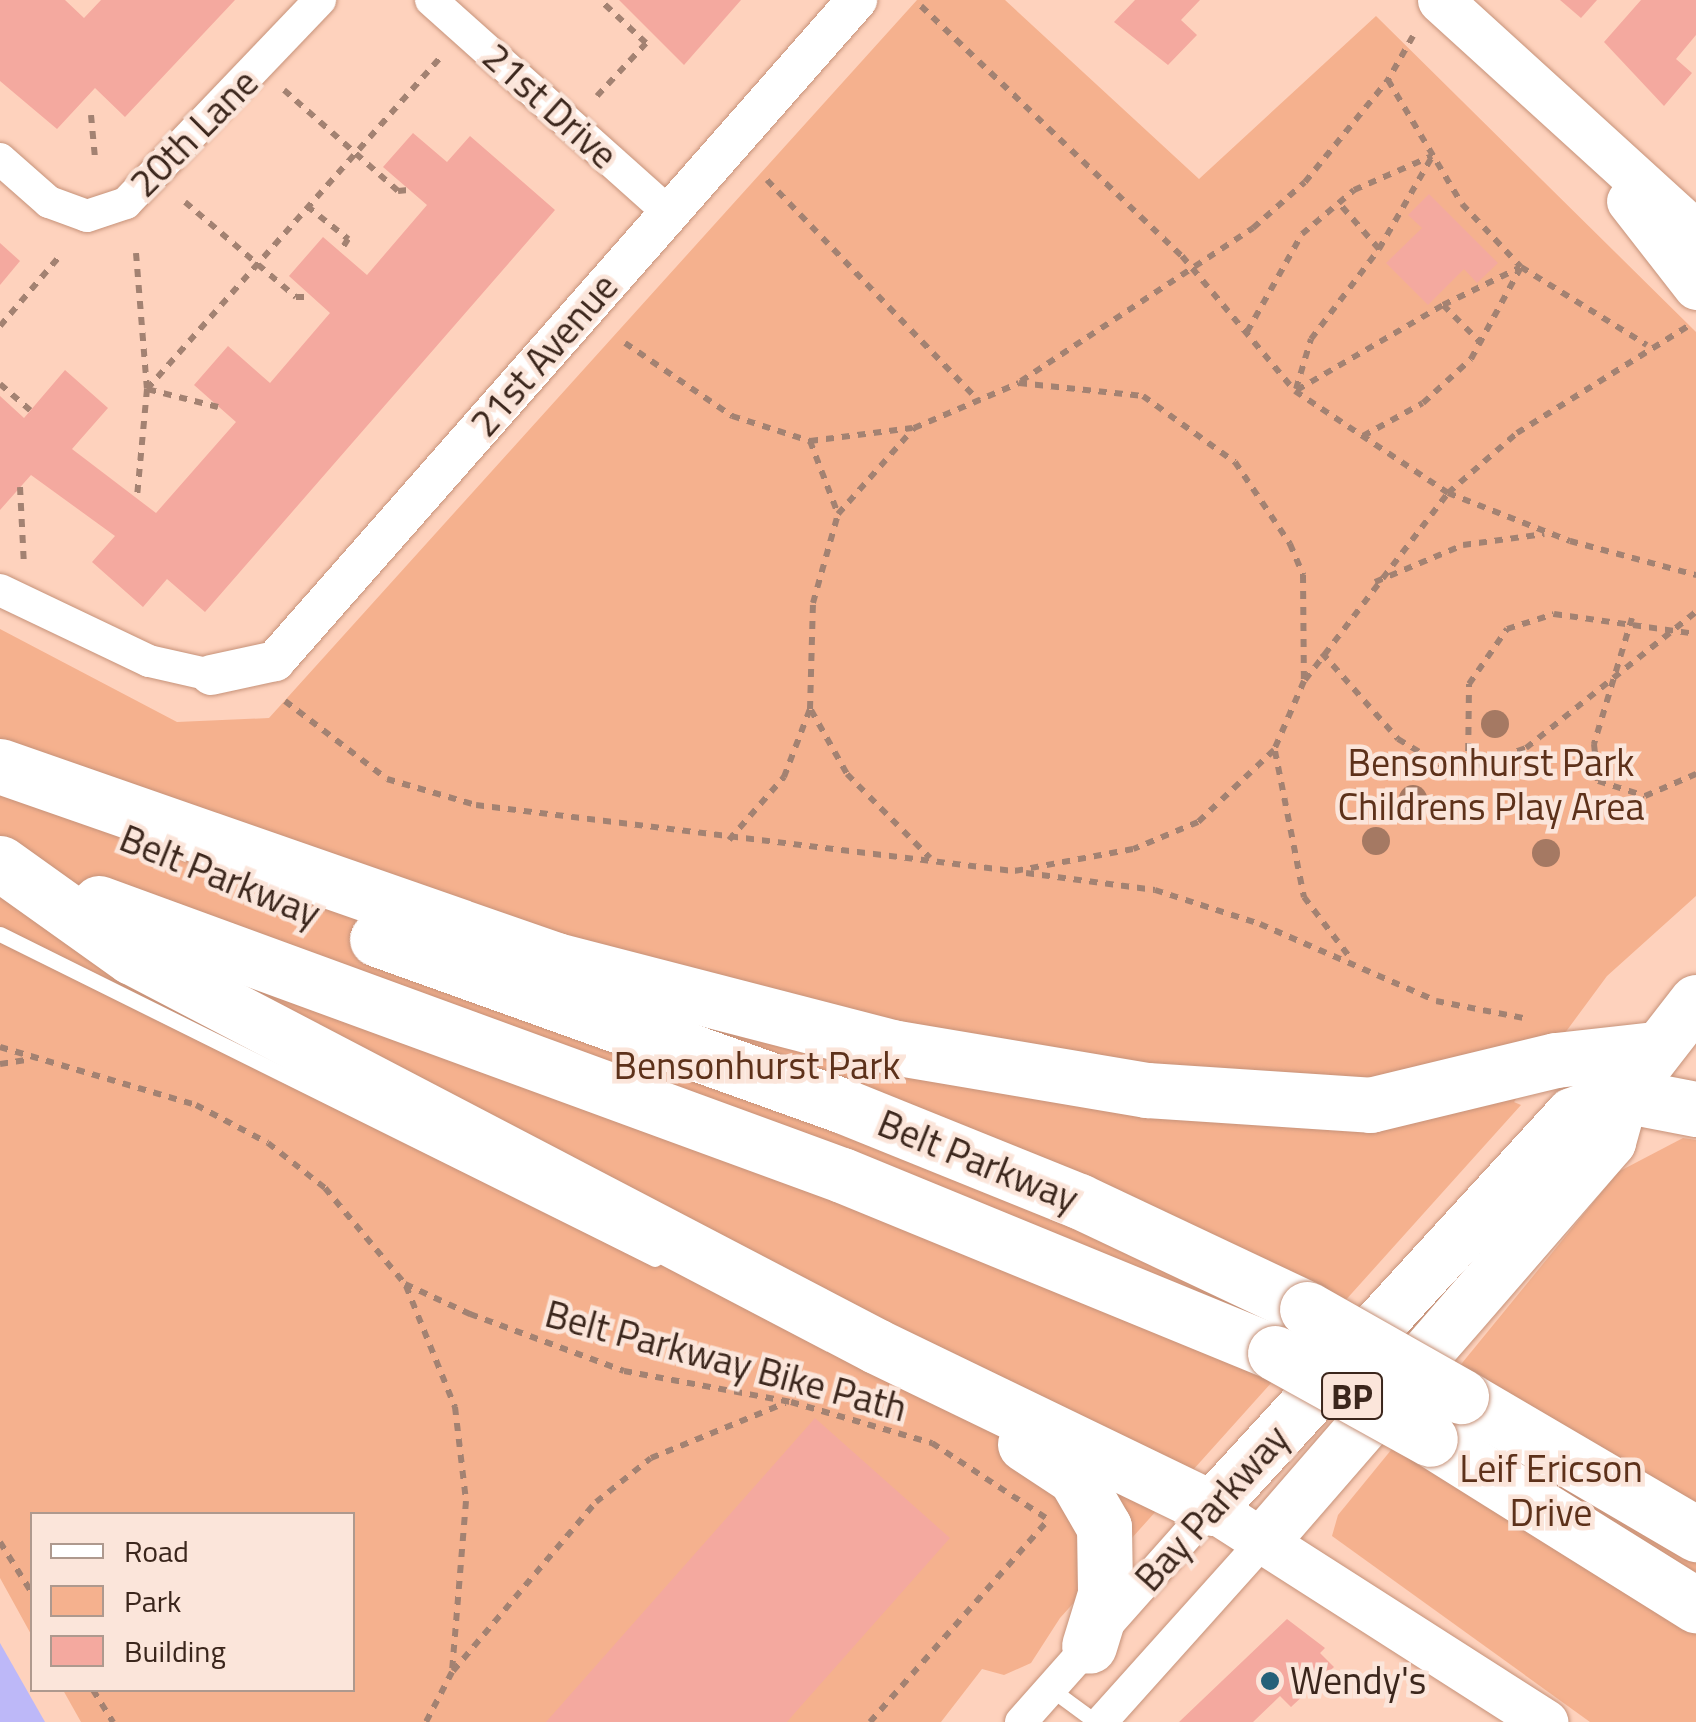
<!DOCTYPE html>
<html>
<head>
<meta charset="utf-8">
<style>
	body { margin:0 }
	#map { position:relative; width:1696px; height:1722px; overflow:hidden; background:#fed2bd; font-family:"Titillium Web",sans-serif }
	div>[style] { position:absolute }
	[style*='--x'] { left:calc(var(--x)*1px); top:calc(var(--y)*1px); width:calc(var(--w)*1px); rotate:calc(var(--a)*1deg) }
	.green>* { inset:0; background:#f5b18e }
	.water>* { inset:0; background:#bdb8f8 }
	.building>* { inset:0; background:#f4a99f }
	.path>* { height:6px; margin-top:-3px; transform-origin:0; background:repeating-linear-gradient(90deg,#a38272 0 8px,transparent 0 16px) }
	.roads { filter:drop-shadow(0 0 2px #c69279) drop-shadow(0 0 2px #c69279) }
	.service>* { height:15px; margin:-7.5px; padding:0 7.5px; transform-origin:7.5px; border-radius:7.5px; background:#fff }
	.minor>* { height:32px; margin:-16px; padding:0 16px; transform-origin:16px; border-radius:16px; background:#fff }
	.tertiary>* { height:40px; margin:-20px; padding:0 20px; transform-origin:20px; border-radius:20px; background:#fff }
	.secondary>* { height:45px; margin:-22.5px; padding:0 22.5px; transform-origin:22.5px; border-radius:22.5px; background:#fff }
	.primary>* { height:52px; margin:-26px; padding:0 26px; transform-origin:26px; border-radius:26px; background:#fff }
	.motorway>* { height:55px; margin:-27.5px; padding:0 27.5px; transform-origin:27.5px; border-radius:27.5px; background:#fff }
	.bridges { filter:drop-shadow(0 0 2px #c69279) drop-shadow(0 0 2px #c69279) }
	.motorway-bridge>* { height:55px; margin:-27.5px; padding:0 27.5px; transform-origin:27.5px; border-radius:27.5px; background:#fff }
	.trees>* { width:28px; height:28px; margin:-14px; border-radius:50%; background:#a57963 }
	.dots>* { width:28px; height:28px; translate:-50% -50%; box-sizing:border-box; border:5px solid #fbe5da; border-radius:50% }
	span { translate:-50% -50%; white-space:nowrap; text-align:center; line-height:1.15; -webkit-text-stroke:9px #fbe5da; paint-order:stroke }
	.shield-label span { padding:2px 8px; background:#fbe5da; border:2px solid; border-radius:8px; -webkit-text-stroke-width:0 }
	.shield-label { font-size:35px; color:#3b261c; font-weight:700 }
	.street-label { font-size:38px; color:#3b261c }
	.park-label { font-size:38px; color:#5d311a }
	.poi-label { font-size:38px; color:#3b261c }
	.left { translate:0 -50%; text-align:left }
	.legend { position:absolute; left:30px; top:1512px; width:325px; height:180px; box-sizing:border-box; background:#fbe5da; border:2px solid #ae998e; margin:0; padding:12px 18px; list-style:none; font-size:30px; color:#3b261c }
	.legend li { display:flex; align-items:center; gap:20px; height:50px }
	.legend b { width:50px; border:2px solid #ae998e }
</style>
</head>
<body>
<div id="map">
	<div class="green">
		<i style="clip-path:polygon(917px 0,1005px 0,1199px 179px,1376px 16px,1696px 332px,1696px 896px,1607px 976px,1514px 1102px,1521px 1105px,1060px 1618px,1031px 1663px,1004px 1675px,982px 1669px,941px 1722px,81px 1722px,63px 1690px,352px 1690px,352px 1514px,32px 1514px,32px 1636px,0 1578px,0 629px,177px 722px,269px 718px)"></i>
		<i style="clip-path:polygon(1683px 1138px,1696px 1140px,1696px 1722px,1590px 1722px,1332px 1536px,1338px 1515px,1618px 1172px)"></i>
	</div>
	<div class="water">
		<i style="clip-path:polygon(0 1643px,45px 1722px,0 1722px)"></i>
	</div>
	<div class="building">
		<i style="clip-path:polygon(0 0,65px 0,84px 18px,101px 0,235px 0,125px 117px,95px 88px,57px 129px,0 81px)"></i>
		<i style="clip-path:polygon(619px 0,741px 0,684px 65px)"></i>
		<i style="clip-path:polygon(1135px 0,1200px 0,1181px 20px,1197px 35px,1168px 65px,1114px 22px)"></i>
		<i style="clip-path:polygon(1560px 0,1597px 0,1581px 18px)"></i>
		<i style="clip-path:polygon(1641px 0,1696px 0,1696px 35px,1676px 59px,1692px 73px,1664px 106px,1604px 42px)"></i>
		<i style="clip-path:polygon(413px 133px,447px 162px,470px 136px,555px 210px,205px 612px,167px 579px,143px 607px,92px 562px,115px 536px,31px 475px,0 510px,0 396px,24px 418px,65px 370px,108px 408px,72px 449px,156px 513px,236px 422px,194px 385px,228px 346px,270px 383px,330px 313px,289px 276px,323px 237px,367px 275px,427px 205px,383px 167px)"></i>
		<i style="clip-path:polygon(1429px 194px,1498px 263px,1477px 283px,1464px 269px,1428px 305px,1386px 263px,1422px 228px,1408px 215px)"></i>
		<i style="clip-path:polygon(0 243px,20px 261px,0 285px)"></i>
		<i style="clip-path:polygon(815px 1418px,950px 1538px,793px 1715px,787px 1722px,546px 1722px)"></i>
		<i style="clip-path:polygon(1287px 1619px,1325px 1648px,1320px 1653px,1334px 1667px,1291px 1707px,1280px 1696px,1253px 1722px,1179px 1722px)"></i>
	</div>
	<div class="path">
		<i style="--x:921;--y:6;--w:361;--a:43.8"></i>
		<i style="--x:1182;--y:256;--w:176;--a:50.1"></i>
		<i style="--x:1295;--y:391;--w:184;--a:33.7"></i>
		<i style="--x:1448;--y:493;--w:131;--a:21.5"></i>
		<i style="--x:1570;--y:541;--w:131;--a:15.1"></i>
		<i style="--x:1413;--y:36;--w:51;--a:119.6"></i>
		<i style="--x:1388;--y:80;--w:144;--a:59.2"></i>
		<i style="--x:1462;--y:204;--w:86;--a:46.9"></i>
		<i style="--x:1521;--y:267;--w:148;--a:31.8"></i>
		<i style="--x:284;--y:90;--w:152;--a:41.5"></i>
		<i style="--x:398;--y:191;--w:10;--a:-6"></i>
		<i style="--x:597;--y:96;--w:72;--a:-47.2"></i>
		<i style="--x:646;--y:43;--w:63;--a:-136.9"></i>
		<i style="--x:91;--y:115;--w:43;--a:84.7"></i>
		<i style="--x:767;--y:180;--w:306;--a:46.2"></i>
		<i style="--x:185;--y:202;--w:146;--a:40.6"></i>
		<i style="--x:296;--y:297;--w:16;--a:0"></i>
		<i style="--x:307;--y:206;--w:53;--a:38.8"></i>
		<i style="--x:348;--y:239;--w:15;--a:122"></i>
		<i style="--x:1379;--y:249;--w:106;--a:-60.1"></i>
		<i style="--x:136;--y:253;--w:136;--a:85.4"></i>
		<i style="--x:147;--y:389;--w:108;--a:95.3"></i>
		<i style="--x:1443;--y:305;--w:85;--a:-26"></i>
		<i style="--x:0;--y:326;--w:91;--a:-49.5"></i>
		<i style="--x:1247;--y:332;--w:112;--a:-60.7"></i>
		<i style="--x:1302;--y:234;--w:68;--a:-40.2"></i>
		<i style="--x:1354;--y:190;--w:85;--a:-23.6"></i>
		<i style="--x:625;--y:343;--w:130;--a:34.3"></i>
		<i style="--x:732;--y:416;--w:82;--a:17.8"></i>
		<i style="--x:810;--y:441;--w:78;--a:69"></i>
		<i style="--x:1021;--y:381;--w:278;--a:-33.4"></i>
		<i style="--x:1253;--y:228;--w:69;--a:-41.5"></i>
		<i style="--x:1305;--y:182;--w:132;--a:-50.9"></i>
		<i style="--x:0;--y:384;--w:40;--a:41"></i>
		<i style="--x:1296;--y:389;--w:52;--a:-73.3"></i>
		<i style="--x:1311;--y:339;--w:113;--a:-52.9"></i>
		<i style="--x:1379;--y:249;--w:62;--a:-131.1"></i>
		<i style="--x:1297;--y:390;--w:169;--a:-30.2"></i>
		<i style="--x:1443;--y:305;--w:55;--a:45"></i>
		<i style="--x:218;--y:407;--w:73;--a:-165.8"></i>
		<i style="--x:147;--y:389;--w:447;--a:-48.5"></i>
		<i style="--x:1363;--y:436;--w:68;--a:-28.8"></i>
		<i style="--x:1423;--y:403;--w:65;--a:-42.5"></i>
		<i style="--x:1471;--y:359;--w:105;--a:-61.5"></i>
		<i style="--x:810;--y:441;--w:103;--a:-7.3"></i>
		<i style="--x:20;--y:487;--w:78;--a:87.1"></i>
		<i style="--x:1375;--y:582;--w:95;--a:-22.8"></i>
		<i style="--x:1463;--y:545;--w:82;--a:-7.7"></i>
		<i style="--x:1632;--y:618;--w:132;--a:106.8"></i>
		<i style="--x:1594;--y:744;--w:37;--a:84"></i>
		<i style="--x:1598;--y:781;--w:49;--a:17.7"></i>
		<i style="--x:1645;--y:796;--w:56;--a:-23.3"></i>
		<i style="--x:1322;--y:653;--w:115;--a:48.5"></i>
		<i style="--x:1398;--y:739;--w:52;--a:31"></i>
		<i style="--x:1443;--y:766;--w:29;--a:2"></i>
		<i style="--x:1472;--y:767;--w:57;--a:-19.4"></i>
		<i style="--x:1526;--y:748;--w:218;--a:-38.7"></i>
		<i style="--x:1305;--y:680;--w:235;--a:-52.6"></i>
		<i style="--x:1448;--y:493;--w:91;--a:-41"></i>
		<i style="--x:1517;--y:433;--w:204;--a:-32"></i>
		<i style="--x:285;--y:701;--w:128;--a:37.4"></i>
		<i style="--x:387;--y:779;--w:93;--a:16.3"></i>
		<i style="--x:476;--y:805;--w:541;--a:7.01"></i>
		<i style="--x:811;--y:710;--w:73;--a:60.6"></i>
		<i style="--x:847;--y:774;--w:118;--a:45.3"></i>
		<i style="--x:1275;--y:751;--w:149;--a:78.8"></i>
		<i style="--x:1304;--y:897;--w:78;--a:52.8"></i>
		<i style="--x:1468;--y:767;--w:83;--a:-89.3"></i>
		<i style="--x:1469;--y:684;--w:67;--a:-55.4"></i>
		<i style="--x:1507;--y:629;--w:49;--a:-17.7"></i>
		<i style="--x:1554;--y:614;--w:143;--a:8"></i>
		<i style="--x:729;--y:840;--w:84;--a:-48.9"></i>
		<i style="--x:784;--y:777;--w:73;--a:-69.1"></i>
		<i style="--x:810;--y:709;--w:106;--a:-88.4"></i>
		<i style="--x:813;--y:603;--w:92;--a:-74.3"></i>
		<i style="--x:838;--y:514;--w:115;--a:-48.5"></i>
		<i style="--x:914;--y:428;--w:114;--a:-23.2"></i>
		<i style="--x:1019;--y:383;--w:125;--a:6"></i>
		<i style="--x:1143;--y:396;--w:113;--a:35.7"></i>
		<i style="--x:1235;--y:462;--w:99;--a:56.1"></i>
		<i style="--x:1290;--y:544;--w:34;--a:67"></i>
		<i style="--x:1303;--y:575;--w:106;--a:89.5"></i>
		<i style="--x:1304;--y:681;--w:75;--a:113.5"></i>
		<i style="--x:1274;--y:750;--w:105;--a:136.5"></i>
		<i style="--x:1198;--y:822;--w:70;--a:157.4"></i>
		<i style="--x:1133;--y:849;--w:121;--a:169.5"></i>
		<i style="--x:1026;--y:873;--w:130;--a:7.5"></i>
		<i style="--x:1155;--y:890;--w:110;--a:17.9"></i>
		<i style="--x:1260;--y:924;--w:192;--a:23.6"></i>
		<i style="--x:1436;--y:1001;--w:95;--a:11"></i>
		<i style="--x:0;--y:1047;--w:204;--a:16.5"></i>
		<i style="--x:196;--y:1105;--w:81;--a:27.8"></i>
		<i style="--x:268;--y:1143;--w:73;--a:38.3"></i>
		<i style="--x:325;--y:1188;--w:125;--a:50.2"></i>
		<i style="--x:405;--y:1284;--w:72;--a:24.8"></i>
		<i style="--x:470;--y:1314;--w:164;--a:20.3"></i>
		<i style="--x:624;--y:1371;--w:170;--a:10.5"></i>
		<i style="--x:791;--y:1402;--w:147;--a:16.2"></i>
		<i style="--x:932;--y:1443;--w:136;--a:33.3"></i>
		<i style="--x:0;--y:1064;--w:26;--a:-9"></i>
		<i style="--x:406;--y:1286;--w:131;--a:68"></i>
		<i style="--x:455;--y:1407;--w:95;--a:83.3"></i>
		<i style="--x:466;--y:1501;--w:172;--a:94.7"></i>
		<i style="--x:452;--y:1672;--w:56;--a:117.5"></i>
		<i style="--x:0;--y:1542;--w:60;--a:57.9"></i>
		<i style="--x:453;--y:1671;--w:221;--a:-49.8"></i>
		<i style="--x:596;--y:1502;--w:70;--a:-38.7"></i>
		<i style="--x:651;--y:1458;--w:145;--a:-22.3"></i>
		<i style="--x:93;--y:1690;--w:38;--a:58"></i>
		<i style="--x:870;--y:1722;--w:271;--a:-48.6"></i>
	</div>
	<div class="roads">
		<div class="service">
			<i style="--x:0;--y:934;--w:731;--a:26.39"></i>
			<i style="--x:1051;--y:1689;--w:56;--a:36.3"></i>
		</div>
		<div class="minor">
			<i style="--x:431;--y:0;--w:319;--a:41.8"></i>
			<i style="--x:0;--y:159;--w:65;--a:41.3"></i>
			<i style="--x:49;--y:202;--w:40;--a:20.2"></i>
			<i style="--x:87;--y:216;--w:41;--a:-18.4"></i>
			<i style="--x:126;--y:203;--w:281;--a:-46.3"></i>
			<i style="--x:0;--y:590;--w:165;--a:25.5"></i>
			<i style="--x:149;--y:661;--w:64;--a:12.7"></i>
			<i style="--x:1021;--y:1722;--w:286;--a:-48.4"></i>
			<i style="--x:1101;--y:1722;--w:250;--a:-48.1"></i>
		</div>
		<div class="tertiary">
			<i style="--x:211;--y:675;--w:66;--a:-12.3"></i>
			<i style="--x:275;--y:661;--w:881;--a:-48.64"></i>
		</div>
		<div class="secondary">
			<i style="--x:1440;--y:0;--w:346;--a:42.3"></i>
			<i style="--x:1629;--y:201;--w:109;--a:52.1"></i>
			<i style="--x:1211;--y:1508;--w:397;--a:32.6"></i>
		</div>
		<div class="primary">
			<i style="--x:1211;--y:1508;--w:534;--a:-47.5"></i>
			<i style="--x:1572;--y:1114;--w:54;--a:-20.4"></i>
			<i style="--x:1268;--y:1536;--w:522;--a:-49.04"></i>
			<i style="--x:1610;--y:1142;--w:49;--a:-74.5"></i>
			<i style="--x:1623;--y:1095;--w:119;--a:-52.2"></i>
		</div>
		<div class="motorway">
			<i style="--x:0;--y:766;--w:589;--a:19.23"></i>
			<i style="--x:556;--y:960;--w:347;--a:14.5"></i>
			<i style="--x:892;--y:1047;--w:259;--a:9.6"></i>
			<i style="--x:1147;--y:1090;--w:224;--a:3.8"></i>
			<i style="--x:1370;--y:1105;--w:191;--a:-13.6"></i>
			<i style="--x:1556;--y:1060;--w:99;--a:-6.4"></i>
			<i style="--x:0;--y:863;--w:162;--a:35.5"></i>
			<i style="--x:132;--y:957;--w:840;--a:27.6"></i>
			<i style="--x:876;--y:1346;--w:372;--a:25.8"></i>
			<i style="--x:99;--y:903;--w:791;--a:20.11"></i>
			<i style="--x:842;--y:1175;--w:468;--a:22.3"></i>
			<i style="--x:377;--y:939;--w:498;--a:19.7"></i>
			<i style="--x:846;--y:1107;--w:251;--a:22"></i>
			<i style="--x:1079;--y:1201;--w:252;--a:25.3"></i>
			<i style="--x:1623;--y:1095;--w:74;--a:10.9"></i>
			<i style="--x:1461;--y:1396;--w:273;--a:30.4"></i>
			<i style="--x:1430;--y:1439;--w:314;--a:32"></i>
			<i style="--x:1025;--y:1444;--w:60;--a:33.4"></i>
			<i style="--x:1075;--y:1477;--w:58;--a:59.9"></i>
			<i style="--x:1104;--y:1527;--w:67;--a:89.1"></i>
			<i style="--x:1105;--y:1594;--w:54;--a:107.1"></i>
		</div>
	</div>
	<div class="bridges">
		<div class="motorway-bridge">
			<i style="--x:1307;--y:1309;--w:177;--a:29.5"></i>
			<i style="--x:1275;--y:1353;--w:177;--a:29"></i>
		</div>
	</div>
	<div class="trees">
		<i style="left:1495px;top:724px"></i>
		<i style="left:1413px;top:799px"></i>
		<i style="left:1376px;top:841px"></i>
		<i style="left:1546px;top:853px"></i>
	</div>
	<div class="dots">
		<i style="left:1270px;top:1681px;background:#256179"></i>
	</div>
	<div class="shield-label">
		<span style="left:1352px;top:1396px">BP</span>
	</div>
	<div class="street-label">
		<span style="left:550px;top:106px;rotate:42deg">21st Drive</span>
		<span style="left:194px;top:133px;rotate:-45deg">20th Lane</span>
		<span style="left:544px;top:355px;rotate:-49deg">21st Avenue</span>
		<span style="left:220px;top:876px;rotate:22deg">Belt Parkway</span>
		<span style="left:978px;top:1161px;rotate:22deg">Belt Parkway</span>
		<span style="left:726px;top:1361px;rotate:15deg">Belt Parkway Bike Path</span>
		<span style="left:1212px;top:1508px;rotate:-48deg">Bay Parkway</span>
	</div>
	<div class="park-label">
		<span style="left:1491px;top:785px">Bensonhurst Park<br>Childrens Play Area</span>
		<span style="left:757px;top:1066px">Bensonhurst Park</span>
		<span style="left:1551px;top:1491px">Leif Ericson<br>Drive</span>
	</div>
	<div class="poi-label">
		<span class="left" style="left:1290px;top:1681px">Wendy's</span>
	</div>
	<ul class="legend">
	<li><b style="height:12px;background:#fff"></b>Road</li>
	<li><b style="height:28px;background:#f5b18e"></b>Park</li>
	<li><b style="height:28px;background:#f4a99f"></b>Building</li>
	</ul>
</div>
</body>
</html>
